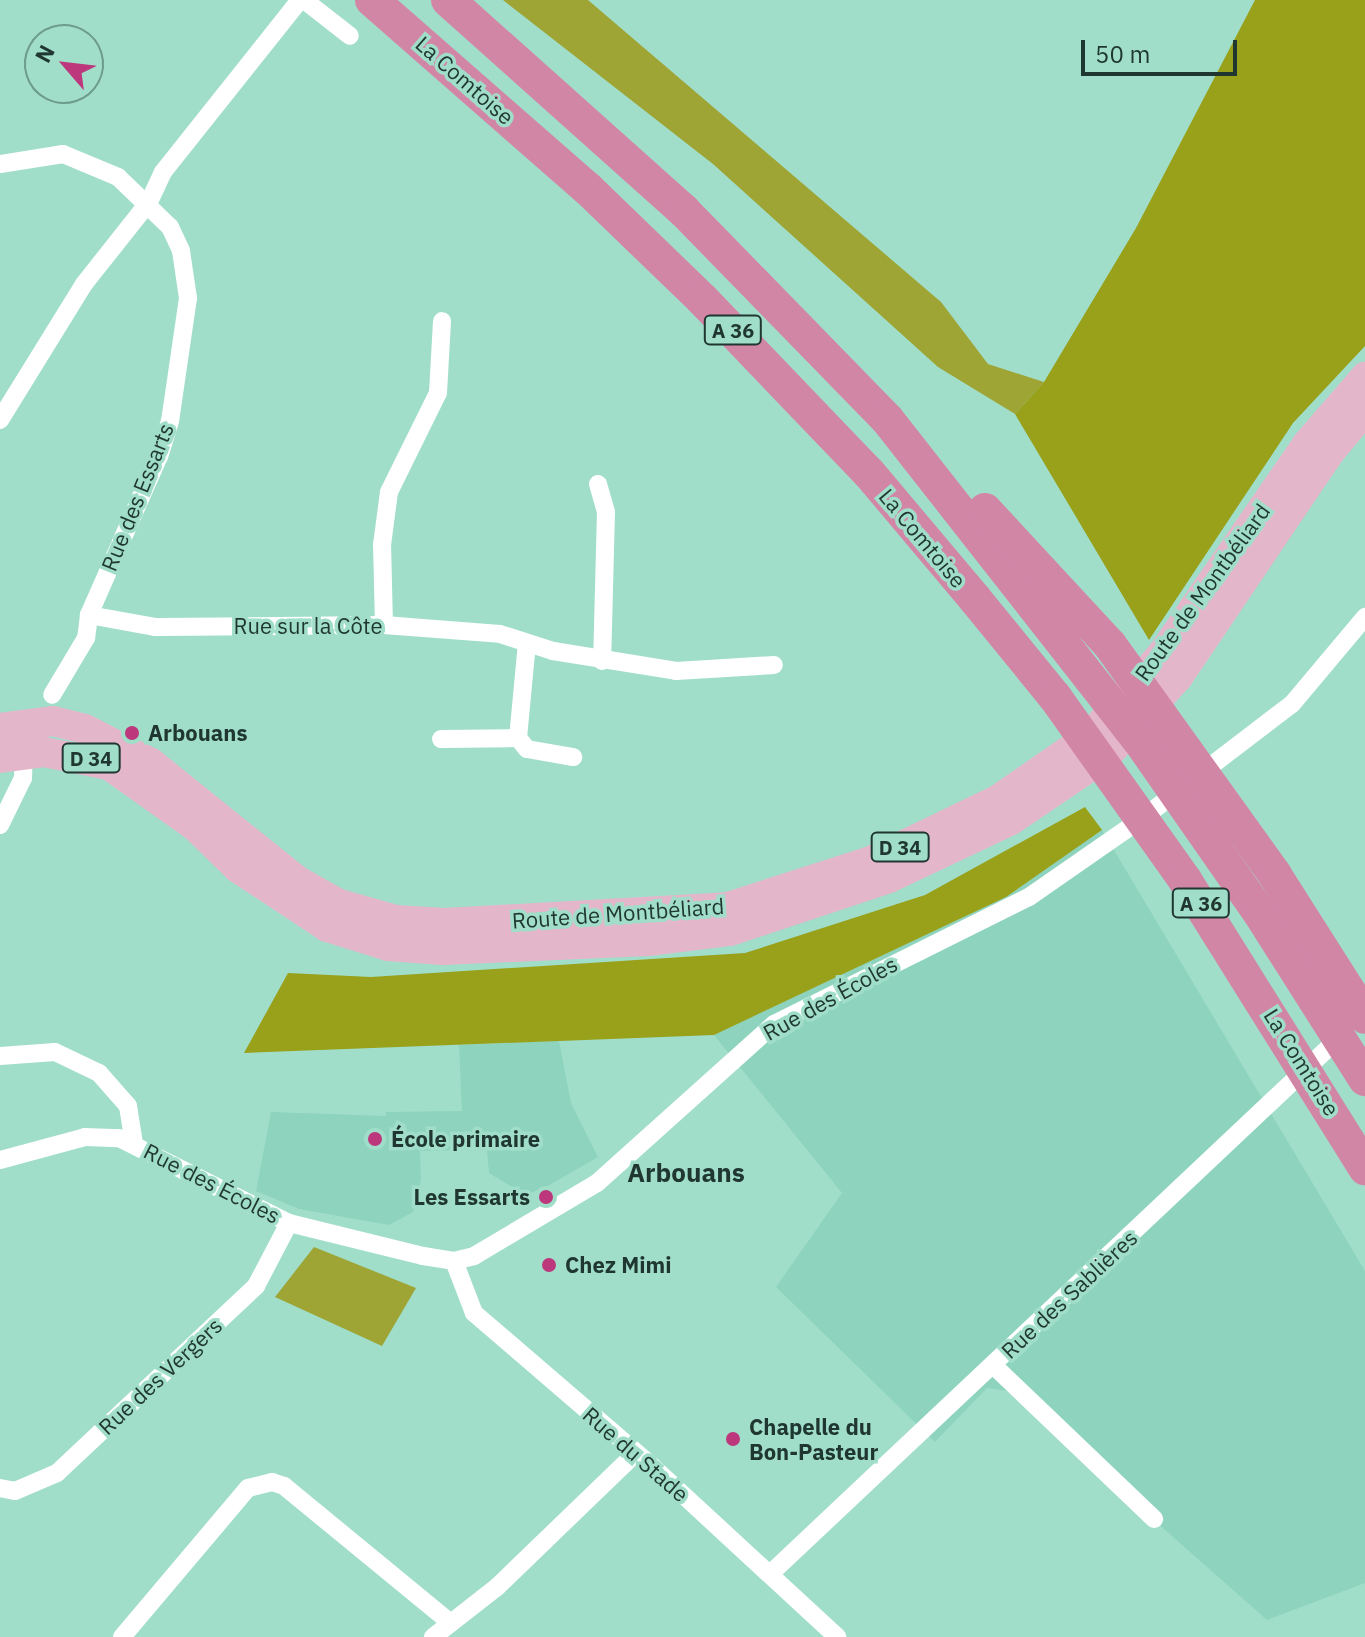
<!DOCTYPE html>
<html>
<head>
<meta charset="utf-8">
<style>
	body { margin:0 }
	#map { position:relative; width:1365px; height:1637px; overflow:hidden; background:#a1deca; font-family:"IBM Plex Sans",sans-serif }
	div>[style] { position:absolute }
	[style*='--x'] { left:calc(var(--x)*1px); top:calc(var(--y)*1px); width:calc(var(--w)*1px); rotate:calc(var(--a)*1deg) }
	.built>* { inset:0; background:#8dd3bd }
	.green>* { inset:0; background:#9ea535 }
	.forest>* { inset:0; background:#99a01a }
	.street>* { height:18px; margin:-9px; padding:0 9px; transform-origin:9px; border-radius:9px; background:#fff }
	.primary>* { height:30px; margin:-15px; padding:0 15px; transform-origin:15px; border-radius:15px; background:#e4b6ca }
	.highway>* { height:34px; margin:-17px; padding:0 17px; transform-origin:17px; border-radius:17px; background:#d286a6 }
	.dots>* { width:22px; height:22px; translate:-50% -50%; box-sizing:border-box; border:4px solid #a1deca; border-radius:50% }
	span { translate:-50% -50%; white-space:nowrap; text-align:center; line-height:1.15; -webkit-text-stroke:7px #a1deca; paint-order:stroke }
	.shield-label span { padding:2px 6px; background:#a1deca; border:2px solid; border-radius:6px; -webkit-text-stroke-width:0 }
	.shield-label { font-size:20px; color:#1f3730; font-weight:700 }
	.street-label { font-size:22px; color:#1f3730 }
	.poi-label { font-size:22px; color:#1f3730; font-weight:700 }
	.left { translate:0 -50%; text-align:left }
	.right { translate:-100% -50%; text-align:right }
	.quarter-label { font-size:26px; color:#1f3730; font-weight:700 }
	.north { position:absolute; left:24px; top:24px; width:80px; height:80px; box-sizing:border-box; background:#a1deca; border:2px solid #6d9b8c; border-radius:50%; rotate:298deg; font-size:22px; font-weight:700; line-height:32px; text-align:center; color:#1f3730 }
	.north::after { content:''; display:block; margin:auto; width:28px; height:36px; background:#bc377c; clip-path:polygon(50% 0,100% 100%,50% 72%,0 100%) }
	.scale { position:absolute; left:1081px; top:40px; width:156px; height:36px; box-sizing:border-box; border:4px solid #1f3730; border-top:0; padding-left:10px; font-size:24px; line-height:28px; white-space:nowrap; color:#1f3730; -webkit-text-stroke:6px #a1deca; paint-order:stroke }
</style>
</head>
<body>
<div id="map">
	<div class="built">
		<i style="clip-path:polygon(1102px 830px,1365px 1271px,1365px 1583px,1267px 1620px,1008px 1391px,987px 1388px,935px 1442px,776px 1287px,842px 1193px,714px 1035px,1006px 897px)"></i>
		<i style="clip-path:polygon(559px 1041px,571px 1103px,598px 1157px,546px 1187px,525px 1195px,489px 1173px,487px 1150px,420px 1151px,421px 1180px,413px 1212px,389px 1225px,299px 1209px,256px 1191px,271px 1112px,386px 1116px,386px 1112px,462px 1111px,459px 1045px)"></i>
	</div>
	<div class="green">
		<i style="clip-path:polygon(503px 0,588px 0,941px 302px,988px 364px,1044px 382px,1015px 414px,938px 367px,713px 164px)"></i>
		<i style="clip-path:polygon(314px 1247px,416px 1288px,382px 1346px,275px 1297px)"></i>
	</div>
	<div class="forest">
		<i style="clip-path:polygon(1255px 0,1365px 0,1365px 346px,1293px 423px,1149px 640px,1015px 414px,1044px 382px,1136px 228px)"></i>
		<i style="clip-path:polygon(1085px 807px,1102px 830px,1006px 897px,714px 1035px,244px 1053px,288px 973px,371px 977px,745px 953px,925px 895px)"></i>
	</div>
	<div class="street">
		<i style="--x:304;--y:0;--w:58;--a:38"></i>
		<i style="--x:0;--y:164;--w:64;--a:-9"></i>
		<i style="--x:63;--y:154;--w:60;--a:22.7"></i>
		<i style="--x:118;--y:177;--w:72;--a:43.9"></i>
		<i style="--x:170;--y:227;--w:26;--a:65"></i>
		<i style="--x:181;--y:251;--w:48;--a:81.5"></i>
		<i style="--x:188;--y:298;--w:124;--a:98.3"></i>
		<i style="--x:170;--y:421;--w:37;--a:107"></i>
		<i style="--x:159;--y:456;--w:174;--a:113.8"></i>
		<i style="--x:89;--y:615;--w:23;--a:97"></i>
		<i style="--x:86;--y:638;--w:66;--a:120.8"></i>
		<i style="--x:0;--y:420;--w:160;--a:-58.3"></i>
		<i style="--x:84;--y:284;--w:105;--a:-51.6"></i>
		<i style="--x:149;--y:202;--w:33;--a:-65"></i>
		<i style="--x:163;--y:172;--w:220;--a:-51.5"></i>
		<i style="--x:598;--y:484;--w:29;--a:74"></i>
		<i style="--x:606;--y:512;--w:149;--a:91.5"></i>
		<i style="--x:89;--y:615;--w:68;--a:10.2"></i>
		<i style="--x:156;--y:627;--w:228;--a:-0.5"></i>
		<i style="--x:384;--y:625;--w:116;--a:4.4"></i>
		<i style="--x:500;--y:634;--w:56;--a:17.8"></i>
		<i style="--x:553;--y:651;--w:125;--a:9.2"></i>
		<i style="--x:676;--y:671;--w:98;--a:-3.5"></i>
		<i style="--x:384;--y:625;--w:80;--a:-91.4"></i>
		<i style="--x:382;--y:545;--w:53;--a:-82.5"></i>
		<i style="--x:389;--y:492;--w:110;--a:-63.7"></i>
		<i style="--x:438;--y:393;--w:72;--a:-86.8"></i>
		<i style="--x:518;--y:738;--w:14;--a:51"></i>
		<i style="--x:527;--y:749;--w:47;--a:9.9"></i>
		<i style="--x:441;--y:739;--w:77;--a:-0.7"></i>
		<i style="--x:518;--y:738;--w:95;--a:-84.6"></i>
		<i style="--x:0;--y:825;--w:52;--a:-63.9"></i>
		<i style="--x:23;--y:778;--w:25;--a:-88"></i>
		<i style="--x:0;--y:1056;--w:55;--a:-4.2"></i>
		<i style="--x:55;--y:1052;--w:49;--a:25.5"></i>
		<i style="--x:99;--y:1073;--w:44;--a:48.7"></i>
		<i style="--x:128;--y:1106;--w:36;--a:81"></i>
		<i style="--x:0;--y:1160;--w:88;--a:-15.1"></i>
		<i style="--x:85;--y:1137;--w:34;--a:2"></i>
		<i style="--x:119;--y:1138;--w:190;--a:26.6"></i>
		<i style="--x:289;--y:1223;--w:138;--a:13.8"></i>
		<i style="--x:423;--y:1256;--w:31;--a:9"></i>
		<i style="--x:454;--y:1261;--w:21;--a:-14"></i>
		<i style="--x:474;--y:1256;--w:143;--a:-30.7"></i>
		<i style="--x:597;--y:1183;--w:238;--a:-41.9"></i>
		<i style="--x:774;--y:1024;--w:285;--a:-26.5"></i>
		<i style="--x:1029;--y:897;--w:140;--a:-34.8"></i>
		<i style="--x:1144;--y:817;--w:186;--a:-37.4"></i>
		<i style="--x:1292;--y:704;--w:114;--a:-50"></i>
		<i style="--x:454;--y:1261;--w:56;--a:69"></i>
		<i style="--x:474;--y:1313;--w:236;--a:40.7"></i>
		<i style="--x:653;--y:1467;--w:251;--a:42.7"></i>
		<i style="--x:993;--y:1365;--w:223;--a:43.7"></i>
		<i style="--x:0;--y:1488;--w:15;--a:11"></i>
		<i style="--x:15;--y:1491;--w:46;--a:-23.2"></i>
		<i style="--x:57;--y:1473;--w:273;--a:-43.2"></i>
		<i style="--x:256;--y:1286;--w:71;--a:-62.4"></i>
		<i style="--x:770;--y:1574;--w:787;--a:-43.3"></i>
		<i style="--x:122;--y:1637;--w:195;--a:-49.8"></i>
		<i style="--x:248;--y:1488;--w:25;--a:-14"></i>
		<i style="--x:272;--y:1482;--w:13;--a:18"></i>
		<i style="--x:284;--y:1486;--w:216;--a:39.4"></i>
		<i style="--x:433;--y:1637;--w:81;--a:-38"></i>
		<i style="--x:497;--y:1587;--w:193;--a:-44"></i>
	</div>
	<div class="primary">
		<i style="--x:0;--y:728;--w:53;--a:-7.5"></i>
		<i style="--x:53;--y:721;--w:33;--a:14"></i>
		<i style="--x:85;--y:729;--w:74;--a:27.3"></i>
		<i style="--x:151;--y:763;--w:189;--a:38.8"></i>
		<i style="--x:298;--y:881;--w:47;--a:29.3"></i>
		<i style="--x:339;--y:904;--w:59;--a:15.7"></i>
		<i style="--x:396;--y:920;--w:49;--a:3.5"></i>
		<i style="--x:445;--y:923;--w:283;--a:-3.2"></i>
		<i style="--x:728;--y:907;--w:150;--a:-17.8"></i>
		<i style="--x:871;--y:861;--w:142;--a:-25.8"></i>
		<i style="--x:999;--y:799;--w:111;--a:-34.7"></i>
		<i style="--x:1090;--y:736;--w:111;--a:-48.7"></i>
		<i style="--x:1163;--y:653;--w:254;--a:-55.4"></i>
		<i style="--x:1307;--y:444;--w:89;--a:-49.1"></i>
		<i style="--x:0;--y:758;--w:44;--a:-7.8"></i>
		<i style="--x:44;--y:752;--w:66;--a:11.3"></i>
		<i style="--x:109;--y:765;--w:107;--a:35.5"></i>
		<i style="--x:196;--y:827;--w:59;--a:44.3"></i>
		<i style="--x:238;--y:868;--w:107;--a:33.5"></i>
		<i style="--x:327;--y:927;--w:64;--a:17.3"></i>
		<i style="--x:388;--y:946;--w:55;--a:4.2"></i>
		<i style="--x:443;--y:950;--w:205;--a:-2.5"></i>
		<i style="--x:648;--y:941;--w:83;--a:-7"></i>
		<i style="--x:730;--y:931;--w:168;--a:-18.4"></i>
		<i style="--x:889;--y:878;--w:135;--a:-25.4"></i>
		<i style="--x:1011;--y:820;--w:116;--a:-34.1"></i>
		<i style="--x:1107;--y:755;--w:105;--a:-47.7"></i>
		<i style="--x:1178;--y:677;--w:272;--a:-56"></i>
		<i style="--x:1330;--y:452;--w:55;--a:-50.2"></i>
	</div>
	<div class="highway">
		<i style="--x:372;--y:0;--w:286;--a:41.2"></i>
		<i style="--x:587;--y:188;--w:160;--a:44"></i>
		<i style="--x:702;--y:299;--w:241;--a:46.2"></i>
		<i style="--x:869;--y:473;--w:165;--a:49.9"></i>
		<i style="--x:975;--y:599;--w:127;--a:50.8"></i>
		<i style="--x:1055;--y:697;--w:224;--a:54.6"></i>
		<i style="--x:1185;--y:880;--w:340;--a:58"></i>
		<i style="--x:448;--y:0;--w:317;--a:41.8"></i>
		<i style="--x:684;--y:211;--w:291;--a:45.7"></i>
		<i style="--x:887;--y:419;--w:408;--a:51.9"></i>
		<i style="--x:1139;--y:740;--w:210;--a:55.1"></i>
		<i style="--x:1259;--y:912;--w:198;--a:57.6"></i>
		<i style="--x:985;--y:510;--w:184;--a:47.2"></i>
		<i style="--x:1110;--y:645;--w:283;--a:54.3"></i>
		<i style="--x:1275;--y:875;--w:168;--a:57.6"></i>
	</div>
	<div class="dots">
		<i style="left:132px;top:733px;background:#bc377c"></i>
		<i style="left:375px;top:1139px;background:#bc377c"></i>
		<i style="left:546px;top:1197px;background:#bc377c"></i>
		<i style="left:549px;top:1265px;background:#bc377c"></i>
		<i style="left:733px;top:1439px;background:#bc377c"></i>
	</div>
	<div class="shield-label">
		<span style="left:733px;top:330px">A 36</span>
		<span style="left:91px;top:758px">D 34</span>
		<span style="left:900px;top:847px">D 34</span>
		<span style="left:1201px;top:903px">A 36</span>
	</div>
	<div class="street-label">
		<span style="left:465px;top:80px;rotate:41deg">La Comtoise</span>
		<span style="left:137px;top:497px;rotate:-68deg">Rue des Essarts</span>
		<span style="left:923px;top:538px;rotate:50deg">La Comtoise</span>
		<span style="left:1202px;top:592px;rotate:-54deg">Route de Montbéliard</span>
		<span style="left:308px;top:626px">Rue sur la Côte</span>
		<span style="left:618px;top:913px;rotate:-4deg">Route de Montbéliard</span>
		<span style="left:830px;top:998px;rotate:-29deg">Rue des Écoles</span>
		<span style="left:1302px;top:1062px;rotate:58deg">La Comtoise</span>
		<span style="left:212px;top:1183px;rotate:27deg">Rue des Écoles</span>
		<span style="left:1069px;top:1294px;rotate:-43deg">Rue des Sablières</span>
		<span style="left:160px;top:1376px;rotate:-43deg">Rue des Vergers</span>
		<span style="left:636px;top:1454px;rotate:41deg">Rue du Stade</span>
	</div>
	<div class="poi-label">
		<span class="left" style="left:148px;top:733px">Arbouans</span>
		<span class="left" style="left:391px;top:1139px">École primaire</span>
		<span class="right" style="left:530px;top:1197px">Les Essarts</span>
		<span class="left" style="left:565px;top:1265px">Chez Mimi</span>
		<span class="left" style="left:749px;top:1439px">Chapelle du<br>Bon-Pasteur</span>
	</div>
	<div class="quarter-label">
		<span style="left:686px;top:1173px">Arbouans</span>
	</div>
	<div class="north">N</div>
	<div class="scale">50 m</div>
</div>
</body>
</html>
